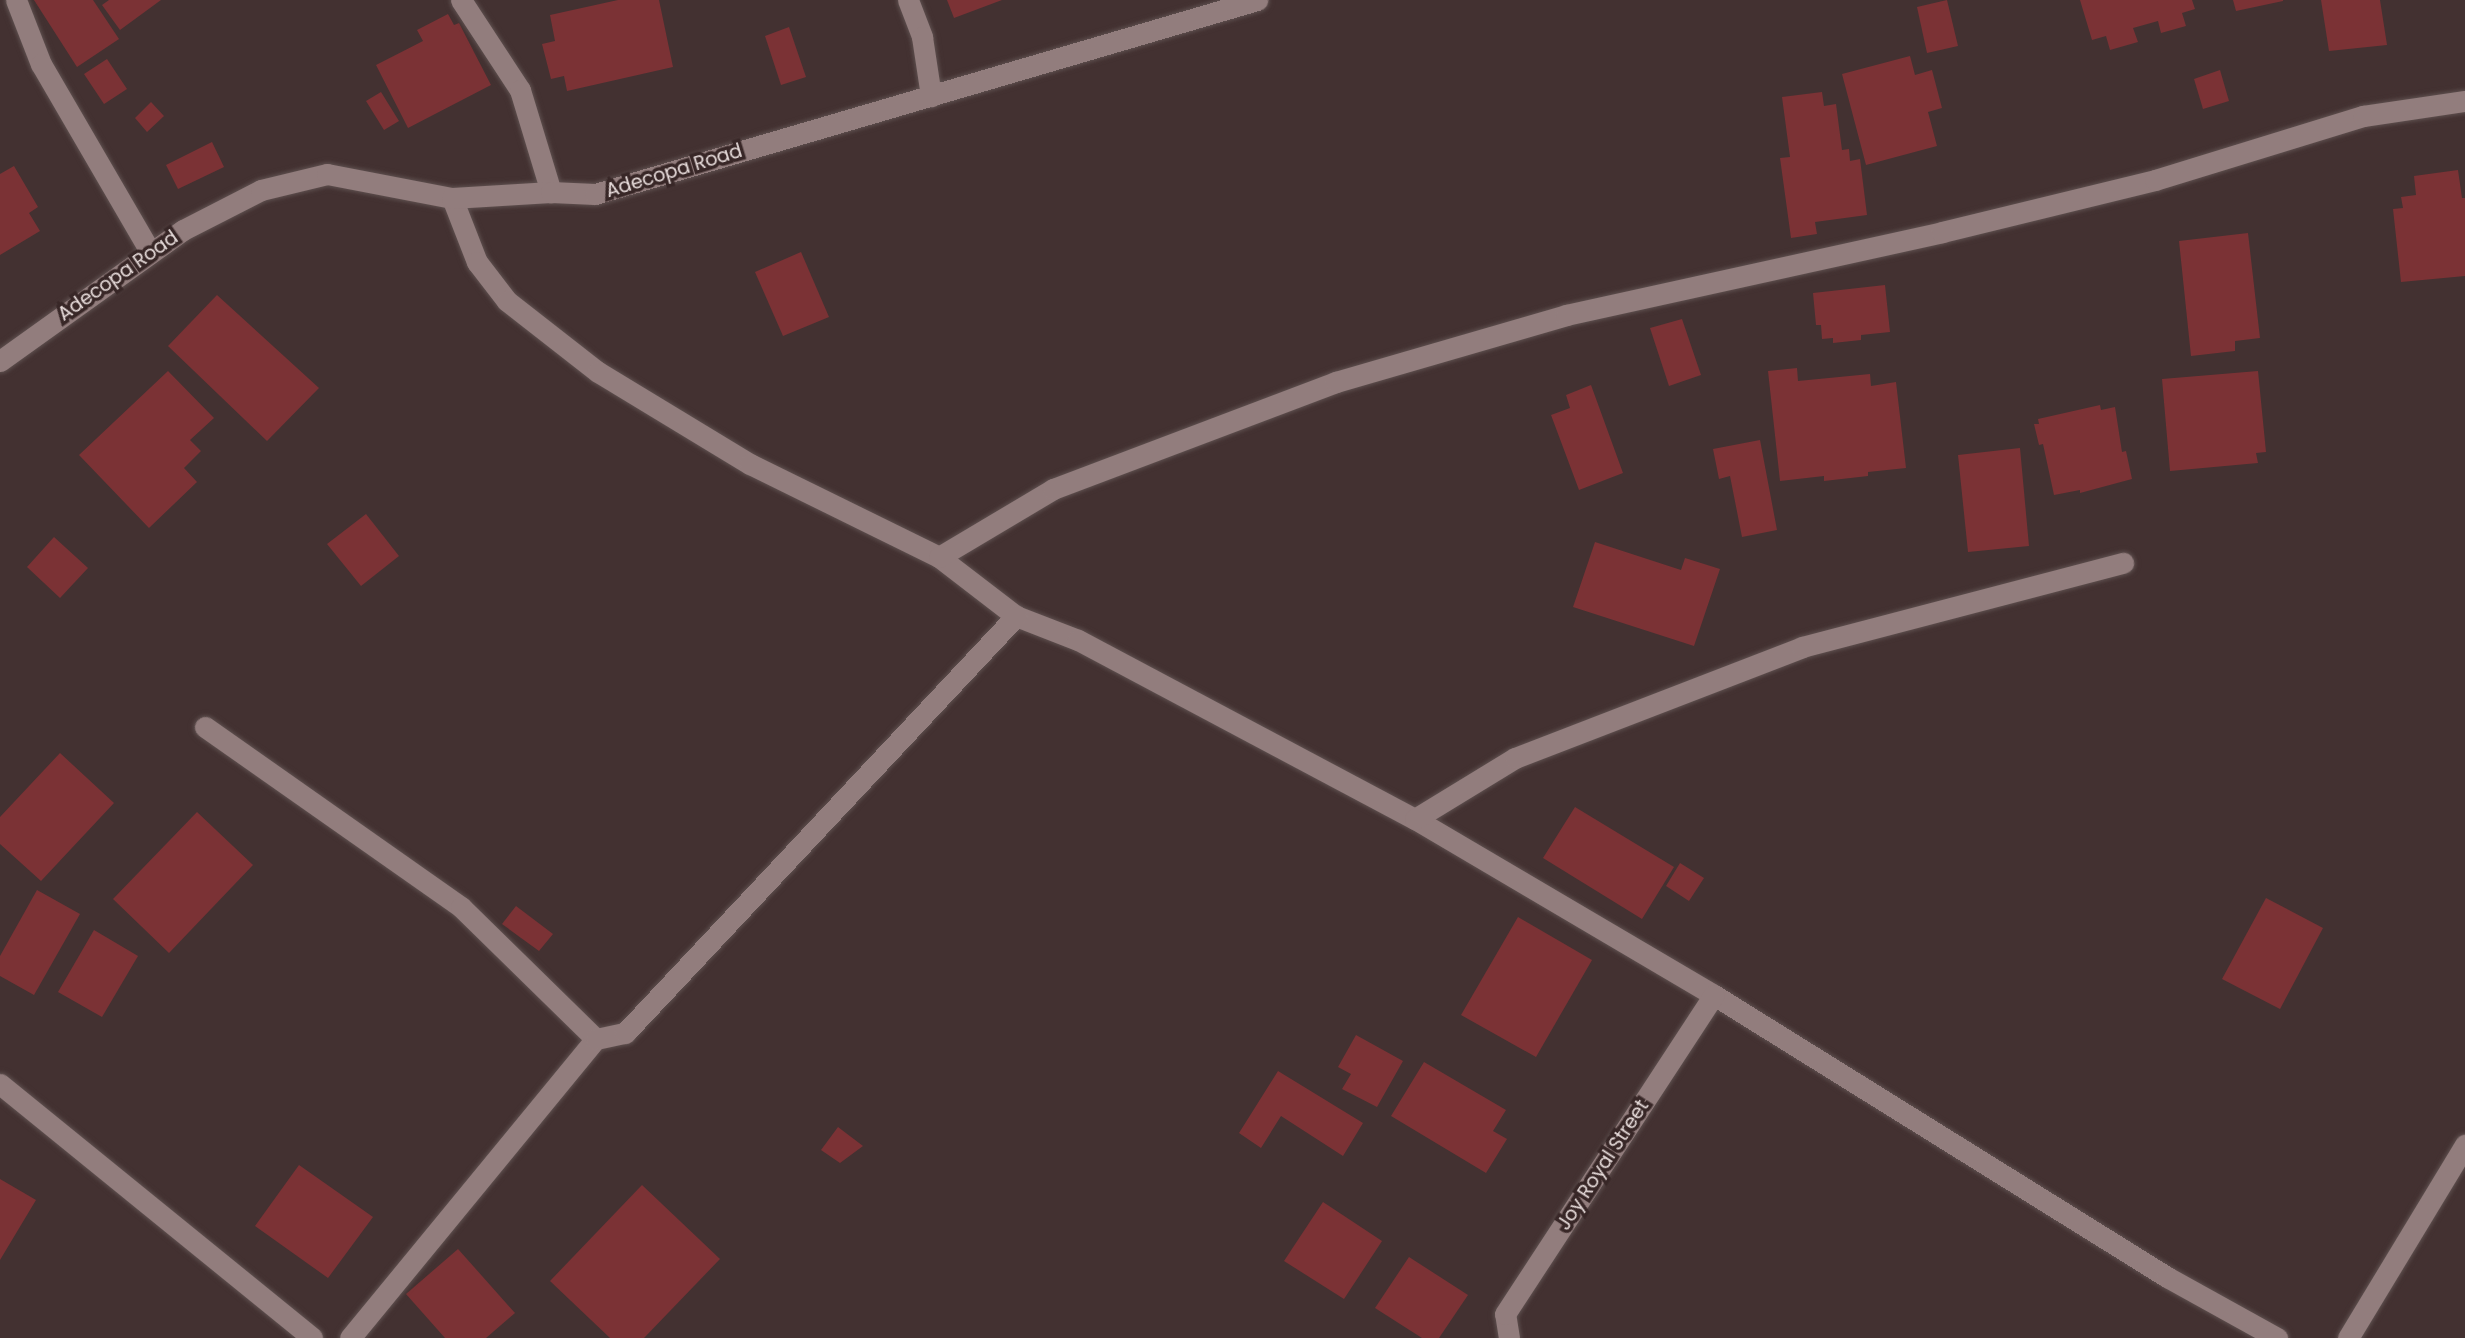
<!DOCTYPE html>
<html>
<head>
<meta charset="utf-8">
<style>
	body { margin:0 }
	#map { position:relative; width:2465px; height:1338px; overflow:hidden; background:#433131; font-family:Poppins,sans-serif }
	div>[style] { position:absolute }
	[style*='--x'] { left:calc(var(--x)*1px); top:calc(var(--y)*1px); width:calc(var(--w)*1px); rotate:calc(var(--a)*1deg) }
	.building>* { inset:0; background:#7b3235 }
	.roads { filter:drop-shadow(0 0 2px #5e504f) drop-shadow(0 0 2px #5e504f) }
	.minor>* { height:21px; margin:-10.5px; padding:0 10.5px; transform-origin:10.5px; border-radius:10.5px; background:#927d7d }
	span { translate:-50% -50%; white-space:nowrap; text-align:center; line-height:1.15; -webkit-text-stroke:7px #382727; paint-order:stroke }
	.street-label { font-size:19px; color:#e7dcdb }
</style>
</head>
<body>
<div id="map">
	<div class="building">
		<i style="clip-path:polygon(34px 0,93px 0,119px 39px,77px 67px)"></i>
		<i style="clip-path:polygon(109px 0,161px 0,120px 30px,102px 5px)"></i>
		<i style="clip-path:polygon(618px 0,659px 0,673px 67px,567px 91px,564px 76px,551px 79px,542px 44px,555px 41px,550px 15px)"></i>
		<i style="clip-path:polygon(947px 0,1002px 0,954px 18px)"></i>
		<i style="clip-path:polygon(1947px 0,1958px 46px,1927px 53px,1917px 7px)"></i>
		<i style="clip-path:polygon(2080px 0,2192px 0,2195px 9px,2182px 13px,2186px 26px,2161px 33px,2158px 21px,2133px 28px,2138px 42px,2110px 50px,2106px 36px,2092px 40px)"></i>
		<i style="clip-path:polygon(2233px 0,2283px 0,2283px 1px,2236px 11px)"></i>
		<i style="clip-path:polygon(2321px 0,2380px 0,2387px 45px,2329px 51px)"></i>
		<i style="clip-path:polygon(448px 14px,454px 25px,459px 23px,491px 85px,408px 128px,376px 65px,423px 41px,417px 30px)"></i>
		<i style="clip-path:polygon(789px 27px,806px 77px,781px 85px,765px 36px)"></i>
		<i style="clip-path:polygon(1910px 56px,1915px 75px,1932px 70px,1942px 108px,1928px 112px,1937px 146px,1866px 165px,1842px 74px)"></i>
		<i style="clip-path:polygon(107px 59px,127px 89px,104px 104px,84px 74px)"></i>
		<i style="clip-path:polygon(2220px 70px,2229px 101px,2203px 109px,2194px 79px)"></i>
		<i style="clip-path:polygon(381px 92px,399px 121px,384px 130px,366px 101px)"></i>
		<i style="clip-path:polygon(1822px 92px,1824px 106px,1836px 104px,1842px 150px,1849px 149px,1850px 161px,1860px 159px,1867px 215px,1815px 222px,1817px 234px,1791px 238px,1780px 158px,1790px 157px,1782px 97px)"></i>
		<i style="clip-path:polygon(151px 102px,164px 116px,147px 132px,135px 118px)"></i>
		<i style="clip-path:polygon(212px 142px,224px 167px,178px 189px,166px 165px)"></i>
		<i style="clip-path:polygon(14px 166px,38px 207px,29px 213px,40px 231px,0 255px,0 174px)"></i>
		<i style="clip-path:polygon(2458px 170px,2462px 198px,2465px 198px,2465px 276px,2401px 282px,2393px 209px,2403px 208px,2401px 197px,2416px 195px,2414px 176px)"></i>
		<i style="clip-path:polygon(2248px 233px,2260px 338px,2235px 341px,2235px 351px,2191px 356px,2179px 241px)"></i>
		<i style="clip-path:polygon(801px 252px,829px 317px,783px 336px,755px 272px)"></i>
		<i style="clip-path:polygon(1885px 285px,1890px 332px,1861px 335px,1861px 340px,1833px 343px,1833px 338px,1822px 339px,1821px 325px,1816px 325px,1813px 293px)"></i>
		<i style="clip-path:polygon(217px 295px,319px 388px,267px 441px,168px 346px)"></i>
		<i style="clip-path:polygon(1682px 319px,1701px 375px,1669px 386px,1650px 328px)"></i>
		<i style="clip-path:polygon(1797px 368px,1798px 381px,1870px 374px,1871px 386px,1896px 382px,1906px 468px,1868px 472px,1868px 476px,1824px 481px,1824px 476px,1780px 481px,1768px 371px)"></i>
		<i style="clip-path:polygon(168px 371px,214px 418px,190px 440px,201px 451px,184px 468px,197px 482px,149px 528px,79px 455px)"></i>
		<i style="clip-path:polygon(2258px 371px,2266px 452px,2256px 453px,2258px 463px,2170px 471px,2162px 379px)"></i>
		<i style="clip-path:polygon(1591px 385px,1623px 473px,1579px 490px,1551px 415px,1570px 408px,1566px 395px)"></i>
		<i style="clip-path:polygon(2100px 405px,2101px 410px,2115px 407px,2122px 452px,2126px 451px,2132px 479px,2080px 493px,2080px 490px,2054px 495px,2043px 444px,2039px 445px,2034px 424px,2039px 424px,2038px 419px)"></i>
		<i style="clip-path:polygon(1760px 440px,1777px 530px,1742px 537px,1730px 476px,1719px 479px,1713px 449px)"></i>
		<i style="clip-path:polygon(2020px 448px,2029px 546px,1968px 552px,1958px 455px)"></i>
		<i style="clip-path:polygon(366px 514px,399px 556px,361px 586px,327px 544px)"></i>
		<i style="clip-path:polygon(54px 537px,88px 568px,60px 598px,27px 567px)"></i>
		<i style="clip-path:polygon(1595px 542px,1681px 570px,1685px 558px,1720px 569px,1694px 646px,1573px 607px)"></i>
		<i style="clip-path:polygon(60px 753px,114px 803px,41px 881px,0 844px,0 817px)"></i>
		<i style="clip-path:polygon(1575px 807px,1674px 867px,1642px 919px,1543px 858px)"></i>
		<i style="clip-path:polygon(197px 812px,253px 865px,169px 953px,113px 899px)"></i>
		<i style="clip-path:polygon(1680px 863px,1704px 878px,1689px 901px,1666px 886px)"></i>
		<i style="clip-path:polygon(37px 890px,80px 914px,34px 995px,0 976px,0 956px)"></i>
		<i style="clip-path:polygon(2266px 898px,2323px 928px,2280px 1009px,2222px 979px)"></i>
		<i style="clip-path:polygon(516px 906px,553px 934px,539px 951px,502px 924px)"></i>
		<i style="clip-path:polygon(1518px 917px,1592px 960px,1536px 1057px,1461px 1015px)"></i>
		<i style="clip-path:polygon(94px 930px,138px 956px,102px 1017px,58px 992px)"></i>
		<i style="clip-path:polygon(1356px 1035px,1403px 1061px,1377px 1107px,1342px 1089px,1351px 1074px,1338px 1067px)"></i>
		<i style="clip-path:polygon(1424px 1062px,1506px 1110px,1493px 1131px,1507px 1139px,1486px 1173px,1391px 1116px)"></i>
		<i style="clip-path:polygon(1278px 1071px,1363px 1123px,1343px 1156px,1281px 1116px,1261px 1148px,1239px 1133px)"></i>
		<i style="clip-path:polygon(838px 1127px,863px 1146px,840px 1163px,821px 1150px)"></i>
		<i style="clip-path:polygon(299px 1165px,373px 1217px,328px 1278px,255px 1226px)"></i>
		<i style="clip-path:polygon(0 1179px,36px 1200px,0 1260px)"></i>
		<i style="clip-path:polygon(642px 1185px,720px 1259px,644px 1338px,610px 1338px,550px 1281px)"></i>
		<i style="clip-path:polygon(1323px 1202px,1382px 1241px,1344px 1299px,1284px 1261px)"></i>
		<i style="clip-path:polygon(458px 1249px,515px 1313px,486px 1338px,445px 1338px,406px 1294px)"></i>
		<i style="clip-path:polygon(1409px 1257px,1468px 1295px,1439px 1338px,1422px 1338px,1375px 1308px)"></i>
	</div>
	<div class="roads">
		<div class="minor">
			<i style="--x:16;--y:0;--w:69;--a:68.7"></i>
			<i style="--x:41;--y:64;--w:216;--a:59.8"></i>
			<i style="--x:461;--y:0;--w:108;--a:56.8"></i>
			<i style="--x:520;--y:90;--w:107;--a:73.1"></i>
			<i style="--x:908;--y:0;--w:40;--a:69"></i>
			<i style="--x:922;--y:37;--w:60;--a:81.3"></i>
			<i style="--x:452;--y:198;--w:69;--a:68.7"></i>
			<i style="--x:477;--y:262;--w:49;--a:52.4"></i>
			<i style="--x:507;--y:301;--w:115;--a:38"></i>
			<i style="--x:598;--y:372;--w:178;--a:31.2"></i>
			<i style="--x:750;--y:464;--w:211;--a:26.2"></i>
			<i style="--x:939;--y:557;--w:97;--a:37.5"></i>
			<i style="--x:1016;--y:616;--w:66;--a:21.2"></i>
			<i style="--x:1078;--y:640;--w:382;--a:28"></i>
			<i style="--x:1415;--y:819;--w:347;--a:30.5"></i>
			<i style="--x:1714;--y:995;--w:534;--a:31.9"></i>
			<i style="--x:2167;--y:1277;--w:126;--a:29"></i>
			<i style="--x:0;--y:361;--w:225;--a:-35.6"></i>
			<i style="--x:183;--y:230;--w:88;--a:-27.1"></i>
			<i style="--x:261;--y:190;--w:68;--a:-13.6"></i>
			<i style="--x:327;--y:174;--w:127;--a:10.9"></i>
			<i style="--x:452;--y:198;--w:99;--a:-3.5"></i>
			<i style="--x:551;--y:192;--w:44;--a:2.6"></i>
			<i style="--x:595;--y:194;--w:690;--a:-16.33"></i>
			<i style="--x:939;--y:557;--w:133;--a:-30.8"></i>
			<i style="--x:1053;--y:489;--w:303;--a:-20.7"></i>
			<i style="--x:1336;--y:382;--w:240;--a:-16.2"></i>
			<i style="--x:1566;--y:315;--w:385;--a:-12.4"></i>
			<i style="--x:1942;--y:232;--w:219;--a:-13.7"></i>
			<i style="--x:2155;--y:180;--w:218;--a:-17.1"></i>
			<i style="--x:2363;--y:116;--w:103;--a:-8.4"></i>
			<i style="--x:205;--y:727;--w:313;--a:35.1"></i>
			<i style="--x:461;--y:907;--w:189;--a:44.4"></i>
			<i style="--x:1415;--y:819;--w:117;--a:-31.4"></i>
			<i style="--x:1515;--y:758;--w:308;--a:-21.1"></i>
			<i style="--x:1802;--y:647;--w:332;--a:-14.7"></i>
			<i style="--x:0;--y:1084;--w:402;--a:39.1"></i>
			<i style="--x:350;--y:1338;--w:387;--a:-50.6"></i>
			<i style="--x:596;--y:1039;--w:30;--a:-12"></i>
			<i style="--x:625;--y:1033;--w:572;--a:-46.84"></i>
			<i style="--x:1509;--y:1338;--w:24;--a:-99"></i>
			<i style="--x:1505;--y:1314;--w:381;--a:-56.8"></i>
			<i style="--x:2348;--y:1338;--w:226;--a:-58.8"></i>
		</div>
	</div>
	<div class="street-label">
		<span style="left:674px;top:171px;rotate:-17deg">Adecopa Road</span>
		<span style="left:118px;top:276px;rotate:-35deg">Adecopa Road</span>
		<span style="left:1603px;top:1165px;rotate:-57deg">Joy Royal Street</span>
	</div>
</div>
</body>
</html>
